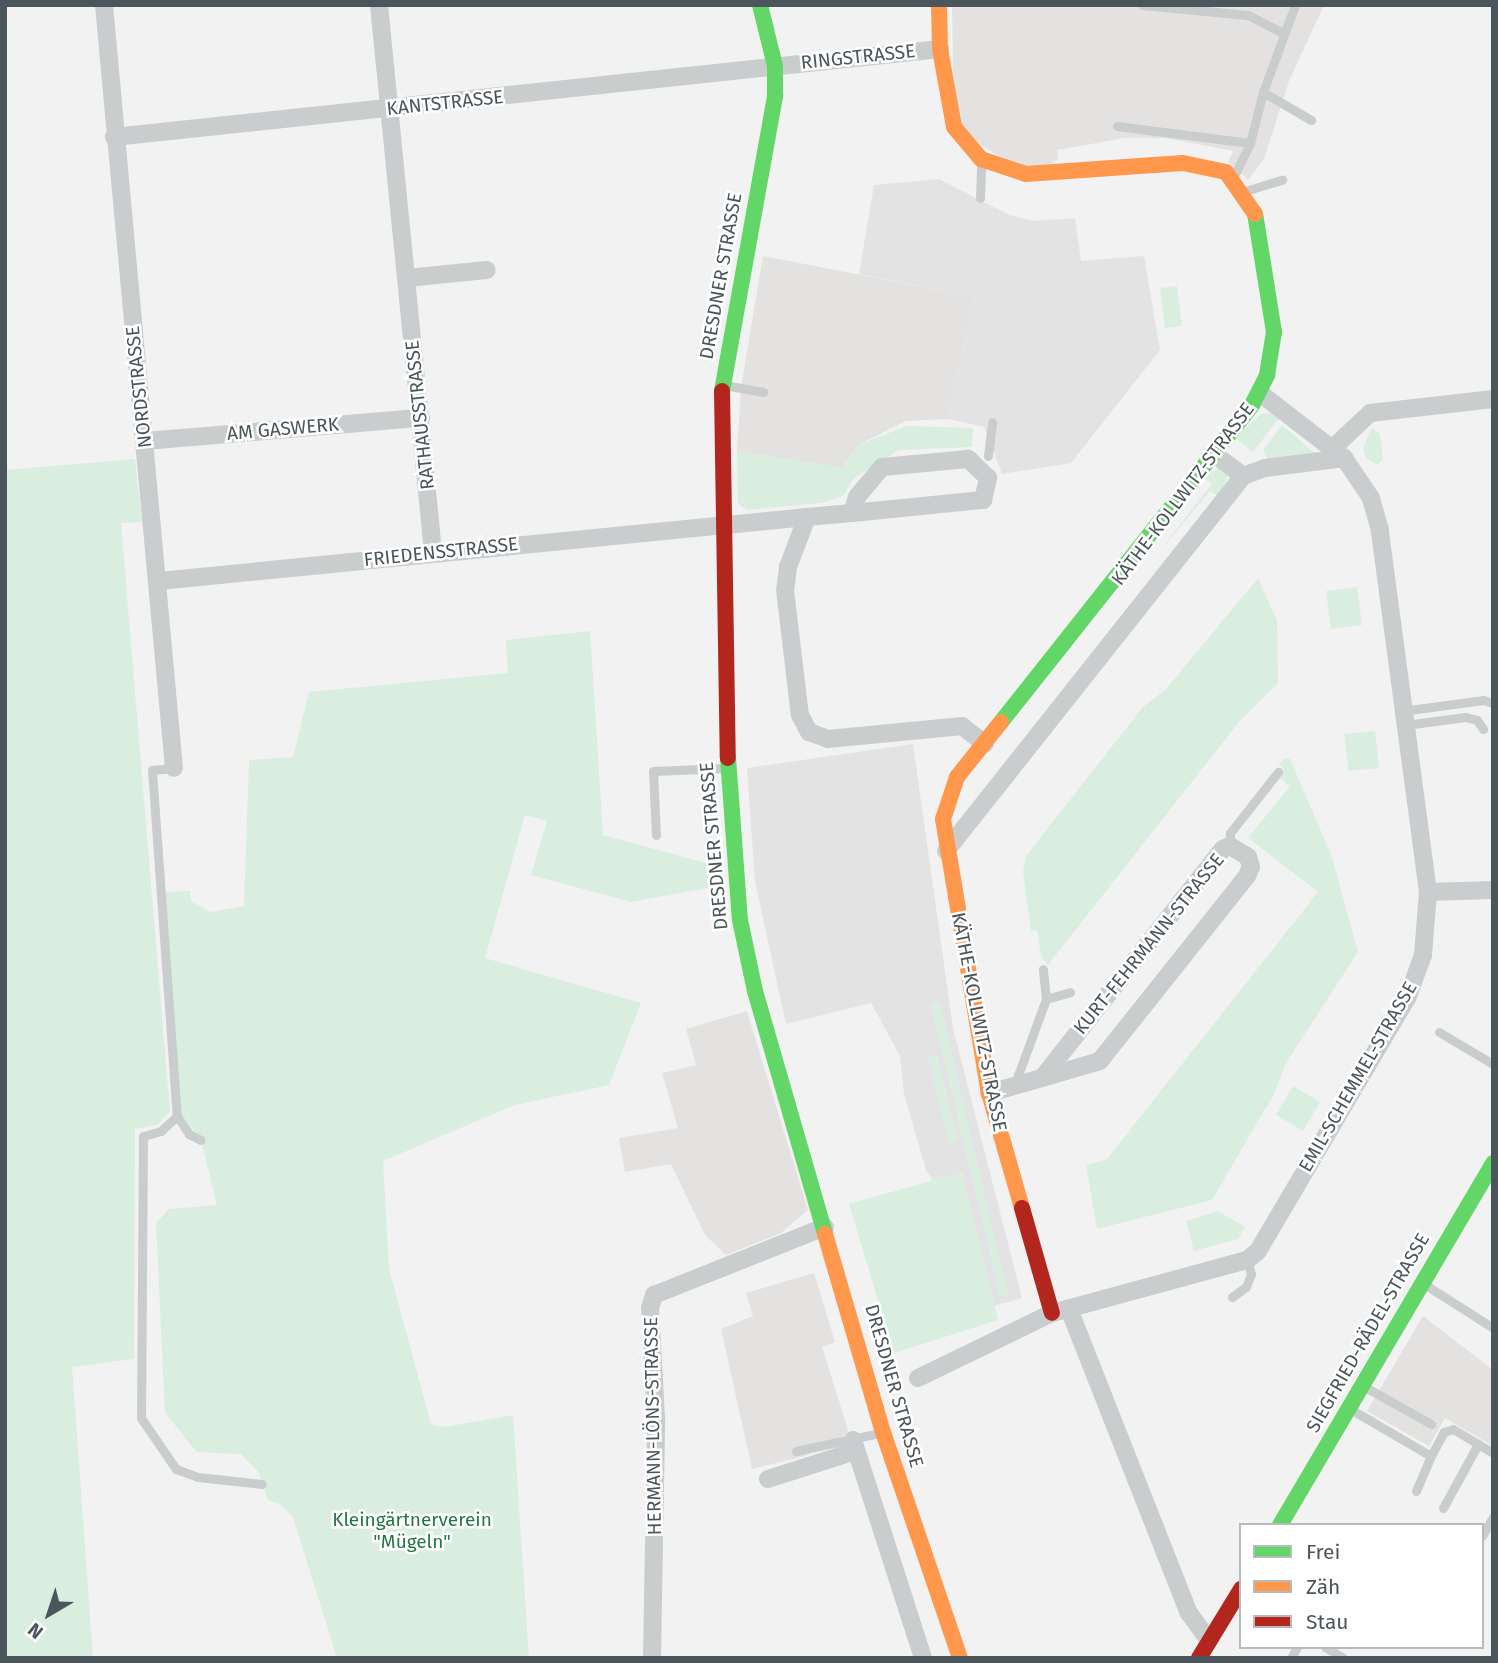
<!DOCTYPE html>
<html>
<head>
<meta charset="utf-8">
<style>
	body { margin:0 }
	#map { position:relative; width:1498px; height:1663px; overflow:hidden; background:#f2f2f2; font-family:"Fira Sans",sans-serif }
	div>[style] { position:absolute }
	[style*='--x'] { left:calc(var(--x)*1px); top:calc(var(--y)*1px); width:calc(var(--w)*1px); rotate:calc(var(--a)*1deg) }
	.commercial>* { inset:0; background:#e3e2e0 }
	.education>* { inset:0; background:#e4e3e4 }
	.green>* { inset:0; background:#d9eedf }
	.lane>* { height:9px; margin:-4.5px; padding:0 4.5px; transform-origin:4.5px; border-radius:4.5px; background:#cacdcd }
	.street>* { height:18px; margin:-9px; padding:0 9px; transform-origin:9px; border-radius:9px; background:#cacdcd }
	.fast>* { height:16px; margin:-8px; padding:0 8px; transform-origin:8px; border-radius:8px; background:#63d668 }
	.slow>* { height:16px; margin:-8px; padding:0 8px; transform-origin:8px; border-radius:8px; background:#ff974d }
	.jam>* { height:16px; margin:-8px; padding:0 8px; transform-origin:8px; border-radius:8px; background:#b3261e }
	span { translate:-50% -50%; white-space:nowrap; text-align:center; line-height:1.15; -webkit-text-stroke:5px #fff; paint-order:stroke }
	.street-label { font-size:19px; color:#4b565c }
	.park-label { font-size:19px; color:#227743 }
	.frame { position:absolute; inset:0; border:7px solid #4b565c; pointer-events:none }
	.legend { position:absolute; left:1239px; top:1523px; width:245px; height:126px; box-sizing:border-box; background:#fff; border:2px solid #b7bbbe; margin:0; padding:9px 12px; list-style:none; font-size:21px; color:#4b565c }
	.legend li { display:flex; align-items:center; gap:14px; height:35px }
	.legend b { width:35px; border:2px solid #b7bbbe }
	.north { position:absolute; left:14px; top:1579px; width:70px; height:70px; -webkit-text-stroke:5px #fff; paint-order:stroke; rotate:219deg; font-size:19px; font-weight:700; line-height:28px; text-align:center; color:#4b565c }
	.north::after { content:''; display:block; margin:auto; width:24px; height:32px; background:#4b565c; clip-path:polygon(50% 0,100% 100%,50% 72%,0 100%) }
</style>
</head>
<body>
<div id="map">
	<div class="commercial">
		<i style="clip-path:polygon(952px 5px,1324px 5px,1289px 81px,1264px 159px,1248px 180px,1228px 162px,1233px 151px,1166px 138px,1125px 138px,1057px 150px,1058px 160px,1026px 174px,954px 127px)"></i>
		<i style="clip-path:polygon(763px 256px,975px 297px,948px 419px,906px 421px,858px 445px,842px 468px,737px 451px,741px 388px)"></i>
		<i style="clip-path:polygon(747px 1011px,808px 1210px,781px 1233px,726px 1255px,705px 1235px,671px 1164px,625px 1172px,619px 1138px,678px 1128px,662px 1073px,696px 1065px,686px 1029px)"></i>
		<i style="clip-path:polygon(814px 1273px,835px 1342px,822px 1347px,849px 1433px,805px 1456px,752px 1469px,721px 1329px,753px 1316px,746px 1293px)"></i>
		<i style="clip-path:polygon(1423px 1316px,1493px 1370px,1493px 1446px,1445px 1418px,1429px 1446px,1367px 1411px)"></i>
	</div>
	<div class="education">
		<i style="clip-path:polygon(939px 179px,1009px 215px,1034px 221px,1075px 218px,1081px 261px,1144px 256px,1160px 350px,1071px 463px,1002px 474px,984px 427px,948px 419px,975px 297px,859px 274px,874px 185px)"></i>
		<i style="clip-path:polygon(913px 744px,953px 1028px,1022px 1298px,994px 1306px,962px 1172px,933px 1180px,926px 1170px,904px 1094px,900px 1056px,871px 1003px,786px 1024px,755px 882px,747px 768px)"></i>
	</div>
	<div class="green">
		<i style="clip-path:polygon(1177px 286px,1182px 326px,1165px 328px,1160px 288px)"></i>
		<i style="clip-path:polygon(1272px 413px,1280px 417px,1253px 452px,1235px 438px,1261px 414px)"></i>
		<i style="clip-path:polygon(1282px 425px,1316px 454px,1268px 460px,1263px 450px)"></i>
		<i style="clip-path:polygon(907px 426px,973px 428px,972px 447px,899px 450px,854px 478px,843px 496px,821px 503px,747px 510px,738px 503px,737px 451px,842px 468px,858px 445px)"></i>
		<i style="clip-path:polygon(1372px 428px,1380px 434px,1383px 460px,1377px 465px,1366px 458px,1363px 448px)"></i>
		<i style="clip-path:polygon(135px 459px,142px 522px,121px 523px,170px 1112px,157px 1125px,135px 1129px,134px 1359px,72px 1367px,93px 1658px,5px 1658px,5px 470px)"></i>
		<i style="clip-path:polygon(1219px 467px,1228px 476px,1219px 497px,1210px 491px,1154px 558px,1212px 484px,1204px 477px)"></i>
		<i style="clip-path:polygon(1258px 578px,1277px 621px,1278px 683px,1239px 722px,1048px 965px,1041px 956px,1037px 930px,1031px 931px,1023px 872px,1026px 856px,1142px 708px,1166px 689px)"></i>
		<i style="clip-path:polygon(1357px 587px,1362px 625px,1331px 629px,1326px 591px)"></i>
		<i style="clip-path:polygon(590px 631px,603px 835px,717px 866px,718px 886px,631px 902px,531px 875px,547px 821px,525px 815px,485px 958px,641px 1003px,609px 1085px,515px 1105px,383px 1161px,389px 1269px,431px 1424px,445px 1427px,513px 1415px,529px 1658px,337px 1658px,293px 1517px,280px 1504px,268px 1500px,258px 1471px,241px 1454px,197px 1452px,165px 1413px,156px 1223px,169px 1209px,217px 1205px,201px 1140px,181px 1114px,165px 892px,190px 891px,191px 901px,210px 912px,244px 906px,249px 760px,293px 757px,309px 692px,508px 673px,506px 640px)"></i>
		<i style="clip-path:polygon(1375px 731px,1379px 768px,1349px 771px,1344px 734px)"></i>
		<i style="clip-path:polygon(1285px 758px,1290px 759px,1332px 857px,1358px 952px,1286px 1063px,1274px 1094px,1212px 1200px,1097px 1229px,1086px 1165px,1107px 1159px,1318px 892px,1248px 838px,1290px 786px,1280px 778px,1284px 770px,1279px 764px)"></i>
		<i style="clip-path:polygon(940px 1002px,1008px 1295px,1000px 1297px,931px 1004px)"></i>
		<i style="clip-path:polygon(937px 1054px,958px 1141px,949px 1143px,928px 1056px)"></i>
		<i style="clip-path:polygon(1293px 1086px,1320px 1102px,1303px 1131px,1276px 1115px)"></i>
		<i style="clip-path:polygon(962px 1172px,998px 1320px,894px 1353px,849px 1204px)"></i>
		<i style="clip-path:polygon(1218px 1211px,1245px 1227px,1238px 1239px,1194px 1251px,1186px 1221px)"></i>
	</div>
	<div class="lane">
		<i style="--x:1142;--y:5;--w:106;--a:5.4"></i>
		<i style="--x:1248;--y:15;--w:39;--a:27"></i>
		<i style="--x:1263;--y:92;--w:56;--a:30.3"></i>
		<i style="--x:1117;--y:126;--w:134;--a:7.3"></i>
		<i style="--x:1234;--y:176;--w:37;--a:-64"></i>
		<i style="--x:1250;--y:143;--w:53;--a:-75.7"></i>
		<i style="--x:1263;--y:92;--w:93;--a:-69.8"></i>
		<i style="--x:1245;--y:191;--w:39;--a:-17"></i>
		<i style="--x:980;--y:198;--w:36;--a:-88"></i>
		<i style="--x:724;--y:385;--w:40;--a:10"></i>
		<i style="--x:988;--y:456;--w:34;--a:-83"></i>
		<i style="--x:1402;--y:711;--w:82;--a:-7.7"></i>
		<i style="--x:1483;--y:700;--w:10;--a:17"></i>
		<i style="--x:1405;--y:725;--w:61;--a:-7.6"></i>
		<i style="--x:1465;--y:717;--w:12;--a:14"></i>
		<i style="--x:1477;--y:720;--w:11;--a:56"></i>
		<i style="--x:174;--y:768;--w:22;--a:175"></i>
		<i style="--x:152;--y:770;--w:347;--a:85.9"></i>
		<i style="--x:177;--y:1116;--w:22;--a:137"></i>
		<i style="--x:161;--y:1131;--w:19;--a:164"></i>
		<i style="--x:143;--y:1136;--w:282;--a:90.4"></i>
		<i style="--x:141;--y:1418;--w:62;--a:55.5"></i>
		<i style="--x:176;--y:1469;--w:23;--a:20"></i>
		<i style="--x:198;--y:1477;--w:64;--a:6.2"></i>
		<i style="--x:656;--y:835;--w:64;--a:-92.7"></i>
		<i style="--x:653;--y:771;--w:73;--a:-2.4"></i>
		<i style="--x:1230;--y:846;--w:13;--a:-90"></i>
		<i style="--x:1230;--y:833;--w:78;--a:-51.8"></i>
		<i style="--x:1046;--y:999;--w:25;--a:-16"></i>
		<i style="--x:1439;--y:1032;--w:63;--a:30.7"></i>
		<i style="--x:1014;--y:1086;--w:93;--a:-69.8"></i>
		<i style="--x:1046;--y:999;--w:30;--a:-96"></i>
		<i style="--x:177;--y:1116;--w:22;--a:56"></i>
		<i style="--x:189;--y:1134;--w:13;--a:27"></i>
		<i style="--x:1424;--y:1284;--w:82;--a:32.5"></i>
		<i style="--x:1232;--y:1297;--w:17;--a:-36"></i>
		<i style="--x:1246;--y:1287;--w:14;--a:-69"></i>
		<i style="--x:1251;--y:1274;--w:15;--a:-106"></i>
		<i style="--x:1365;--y:1387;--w:76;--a:29.3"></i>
		<i style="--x:1352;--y:1410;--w:91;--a:30.2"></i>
		<i style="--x:1431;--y:1456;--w:27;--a:-62"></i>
		<i style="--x:1444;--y:1432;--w:9;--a:-18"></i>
		<i style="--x:1453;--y:1429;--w:47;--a:31"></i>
		<i style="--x:796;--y:1451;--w:86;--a:-12.1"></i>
		<i style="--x:1416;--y:1491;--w:38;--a:-67"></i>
		<i style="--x:1443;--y:1508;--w:73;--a:-61.3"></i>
		<i style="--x:1482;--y:1536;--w:22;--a:-60"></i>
		<i style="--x:1325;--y:1647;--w:21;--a:31"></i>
		<i style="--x:1291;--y:1658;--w:13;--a:-61"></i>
	</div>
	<div class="street">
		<i style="--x:104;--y:5;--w:766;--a:84.76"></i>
		<i style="--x:379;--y:5;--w:550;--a:84.36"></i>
		<i style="--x:114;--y:137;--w:831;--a:-6.08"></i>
		<i style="--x:407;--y:278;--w:80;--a:-5.7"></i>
		<i style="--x:145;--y:441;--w:277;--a:-4.8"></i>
		<i style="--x:1333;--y:448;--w:51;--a:-43.4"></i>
		<i style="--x:1370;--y:413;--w:124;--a:-6.5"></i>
		<i style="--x:1214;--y:454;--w:36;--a:37"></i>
		<i style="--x:1243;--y:476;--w:23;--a:-20"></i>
		<i style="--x:1265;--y:468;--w:80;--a:-7.2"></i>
		<i style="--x:807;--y:517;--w:45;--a:-5.1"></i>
		<i style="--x:852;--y:513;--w:132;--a:-5.7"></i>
		<i style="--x:983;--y:500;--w:23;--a:-77"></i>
		<i style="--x:988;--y:478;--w:28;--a:-136"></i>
		<i style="--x:968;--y:459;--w:86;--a:174.7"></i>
		<i style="--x:882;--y:467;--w:39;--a:130"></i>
		<i style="--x:857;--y:497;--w:17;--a:107"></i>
		<i style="--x:159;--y:581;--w:651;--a:-5.64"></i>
		<i style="--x:807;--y:517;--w:53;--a:110.8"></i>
		<i style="--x:788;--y:567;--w:23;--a:97"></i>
		<i style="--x:785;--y:590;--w:126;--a:83.2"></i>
		<i style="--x:800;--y:715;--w:19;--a:62"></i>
		<i style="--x:809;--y:732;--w:20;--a:20"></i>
		<i style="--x:828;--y:739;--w:135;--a:-5.5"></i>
		<i style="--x:962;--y:726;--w:29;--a:38"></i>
		<i style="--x:1230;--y:846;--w:21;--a:31"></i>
		<i style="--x:1248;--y:857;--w:10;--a:73"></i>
		<i style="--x:1251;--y:867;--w:10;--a:114"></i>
		<i style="--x:1247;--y:876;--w:236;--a:128.5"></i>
		<i style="--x:1100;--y:1061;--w:60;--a:163.7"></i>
		<i style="--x:1042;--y:1078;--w:292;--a:-51.7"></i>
		<i style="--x:1223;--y:849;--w:8;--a:-23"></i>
		<i style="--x:946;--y:851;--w:478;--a:-51.6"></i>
		<i style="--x:1428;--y:892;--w:65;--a:-1.8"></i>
		<i style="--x:989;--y:1093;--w:55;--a:-15.8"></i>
		<i style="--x:1069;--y:1309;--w:327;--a:68.5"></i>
		<i style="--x:1189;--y:1613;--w:34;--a:54"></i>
		<i style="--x:918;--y:1378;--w:149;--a:-25.9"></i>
		<i style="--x:1052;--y:1313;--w:202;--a:-15.2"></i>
		<i style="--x:1247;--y:1260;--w:14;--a:-39"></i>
		<i style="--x:1258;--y:1251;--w:296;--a:-59.5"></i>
		<i style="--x:1408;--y:996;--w:44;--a:-69.9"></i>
		<i style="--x:1423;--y:955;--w:63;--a:-85.5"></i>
		<i style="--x:1428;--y:892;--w:365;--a:-97.6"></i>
		<i style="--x:1380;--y:530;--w:33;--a:-106"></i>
		<i style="--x:1371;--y:498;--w:48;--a:-124"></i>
		<i style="--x:1344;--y:458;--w:106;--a:-142.3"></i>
		<i style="--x:853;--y:1440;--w:229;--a:72.2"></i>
		<i style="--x:768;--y:1479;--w:92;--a:-17.7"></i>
		<i style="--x:652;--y:1658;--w:240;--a:-89"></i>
		<i style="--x:656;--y:1418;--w:110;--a:-93.1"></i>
		<i style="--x:650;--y:1308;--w:14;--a:-73"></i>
		<i style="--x:654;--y:1295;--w:184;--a:-21.7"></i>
	</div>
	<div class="fast">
		<i style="--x:722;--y:391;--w:301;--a:-79.8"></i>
		<i style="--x:775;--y:95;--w:29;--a:-90"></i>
		<i style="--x:775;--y:66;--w:63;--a:-103.8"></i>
		<i style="--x:1001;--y:722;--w:404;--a:-51.6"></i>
		<i style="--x:1252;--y:405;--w:34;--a:-63"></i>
		<i style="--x:1267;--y:375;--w:44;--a:-80.8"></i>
		<i style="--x:1274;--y:332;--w:120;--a:-99.1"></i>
		<i style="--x:728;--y:758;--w:162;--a:85.8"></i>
		<i style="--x:740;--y:920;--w:73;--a:78.1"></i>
		<i style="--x:755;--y:991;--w:253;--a:73.9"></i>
		<i style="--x:1280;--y:1525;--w:420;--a:-59.5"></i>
	</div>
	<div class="slow">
		<i style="--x:939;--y:5;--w:44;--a:88.7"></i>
		<i style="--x:940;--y:49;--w:79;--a:79.8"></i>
		<i style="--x:954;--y:127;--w:42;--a:49.8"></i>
		<i style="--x:981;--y:159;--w:47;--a:18.4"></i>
		<i style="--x:1026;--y:174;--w:157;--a:-4"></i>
		<i style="--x:1183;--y:163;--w:44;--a:11.8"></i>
		<i style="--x:1226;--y:172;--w:51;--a:55.4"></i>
		<i style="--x:1001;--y:722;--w:70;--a:128.7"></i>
		<i style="--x:957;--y:777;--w:44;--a:108.4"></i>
		<i style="--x:943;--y:819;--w:278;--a:80.5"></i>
		<i style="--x:989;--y:1093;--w:120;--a:74"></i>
		<i style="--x:825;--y:1234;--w:206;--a:73.7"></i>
		<i style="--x:883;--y:1432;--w:239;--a:71.2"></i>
	</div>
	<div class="jam">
		<i style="--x:722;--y:391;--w:367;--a:89.1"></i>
		<i style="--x:1022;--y:1208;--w:109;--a:74.1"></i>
		<i style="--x:1199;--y:1658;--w:81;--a:-58.7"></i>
	</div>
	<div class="street-label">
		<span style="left:858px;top:57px;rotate:-6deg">RINGSTRASSE</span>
		<span style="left:445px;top:103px;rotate:-6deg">KANTSTRASSE</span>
		<span style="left:721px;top:276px;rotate:-80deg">DRESDNER STRASSE</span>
		<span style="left:139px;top:387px;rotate:-96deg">NORDSTRASSE</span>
		<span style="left:420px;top:415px;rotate:-96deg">RATHAUSSTRASSE</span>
		<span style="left:283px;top:429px;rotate:-5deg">AM GASWERK</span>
		<span style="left:1183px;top:494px;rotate:-53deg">KÄTHE-KOLLWITZ-STRASSE</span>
		<span style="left:441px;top:552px;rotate:-6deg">FRIEDENSSTRASSE</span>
		<span style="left:714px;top:846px;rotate:-95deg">DRESDNER STRASSE</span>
		<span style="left:1149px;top:944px;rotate:-51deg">KURT-FEHRMANN-STRASSE</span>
		<span style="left:979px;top:1022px;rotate:79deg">KÄTHE-KOLLWITZ-STRASSE</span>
		<span style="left:1358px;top:1077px;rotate:-60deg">EMIL-SCHEMMEL-STRASSE</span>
		<span style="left:1368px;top:1333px;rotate:-60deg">SIEGFRIED-RÄDEL-STRASSE</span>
		<span style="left:894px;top:1386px;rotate:74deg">DRESDNER STRASSE</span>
		<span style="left:653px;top:1426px;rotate:-91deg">HERMANN-LÖNS-STRASSE</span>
	</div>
	<div class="park-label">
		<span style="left:412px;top:1531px">Kleingärtnerverein<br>"Mügeln"</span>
	</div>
	<div class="frame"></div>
	<ul class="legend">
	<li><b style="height:9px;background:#63d668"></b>Frei</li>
	<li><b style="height:9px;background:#ff974d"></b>Zäh</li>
	<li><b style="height:9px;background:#b3261e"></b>Stau</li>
	</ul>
	<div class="north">N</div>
</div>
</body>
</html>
